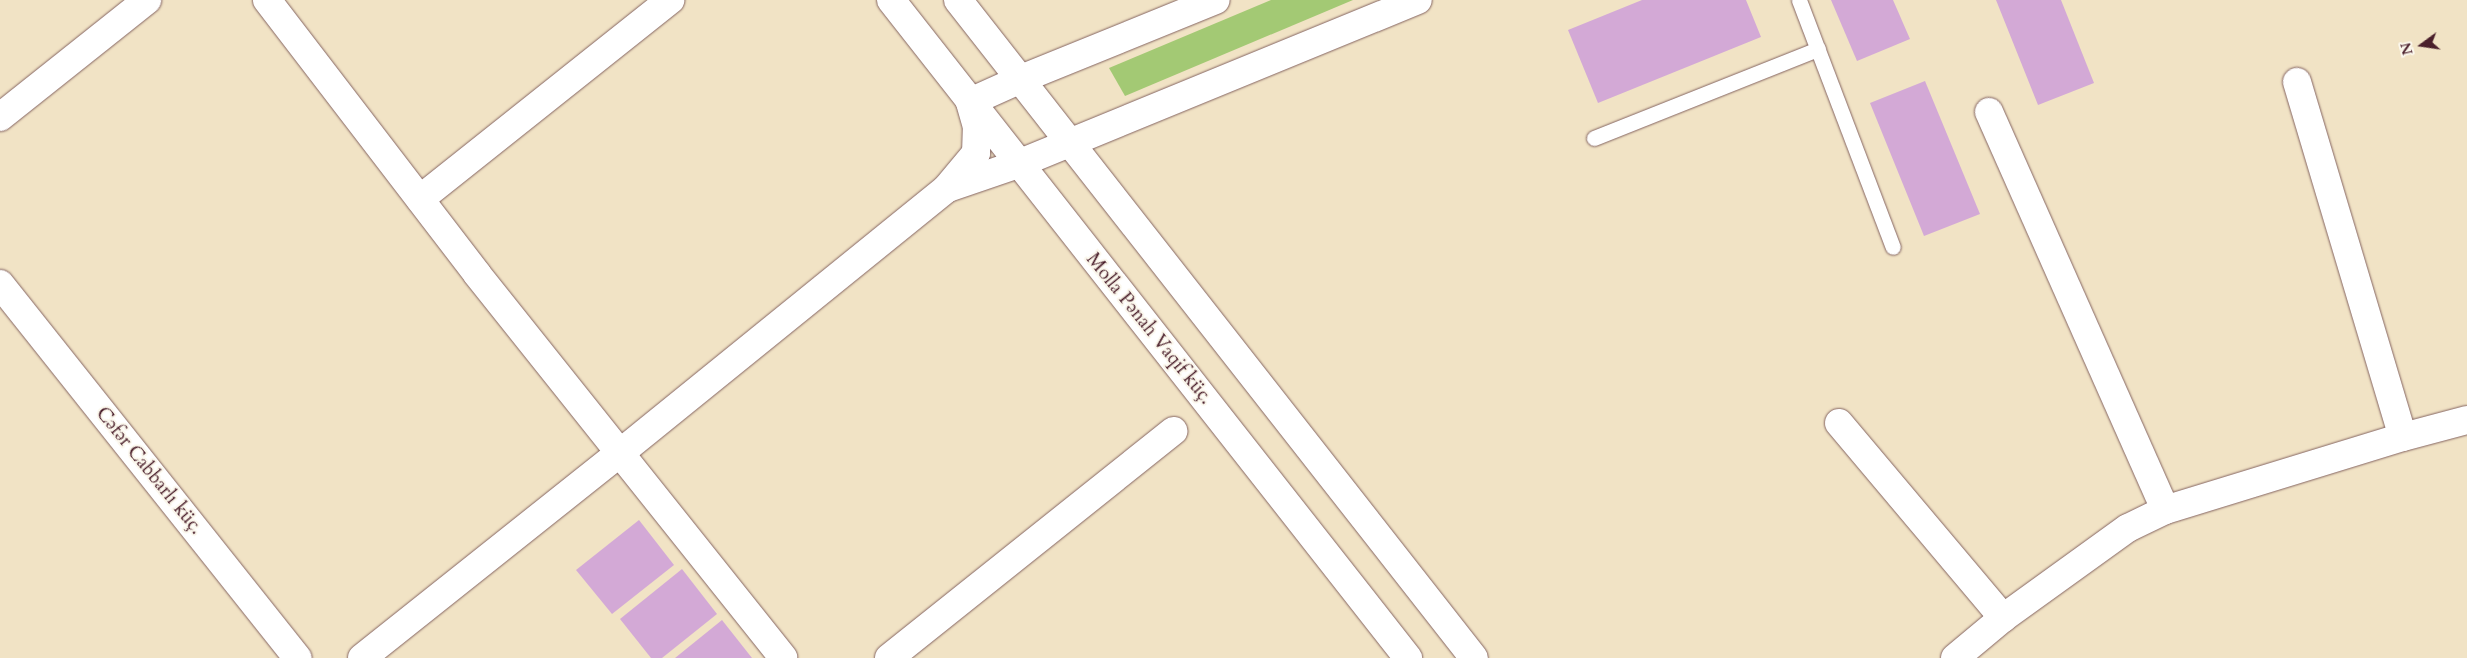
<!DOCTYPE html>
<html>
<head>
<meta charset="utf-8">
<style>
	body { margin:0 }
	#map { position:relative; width:2467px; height:658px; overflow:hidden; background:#f1e3c5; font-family:Cardo,serif }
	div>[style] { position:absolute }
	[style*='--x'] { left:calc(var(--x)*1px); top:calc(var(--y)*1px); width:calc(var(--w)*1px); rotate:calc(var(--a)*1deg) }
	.green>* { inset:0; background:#a3c974 }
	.building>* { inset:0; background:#d3a9d6 }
	.roads { filter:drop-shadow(0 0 1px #846461) drop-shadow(0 0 1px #846461) }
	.lane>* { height:15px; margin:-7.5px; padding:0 7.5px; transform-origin:7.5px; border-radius:7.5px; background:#fff }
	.street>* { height:28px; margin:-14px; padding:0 14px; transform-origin:14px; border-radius:14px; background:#fff }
	.secondary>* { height:28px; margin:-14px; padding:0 14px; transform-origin:14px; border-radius:14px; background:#fff }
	span { translate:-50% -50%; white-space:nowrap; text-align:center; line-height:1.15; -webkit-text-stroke:4px #fbf7ec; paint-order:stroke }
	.street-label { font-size:19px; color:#4a1f2b }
	.north { position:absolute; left:2397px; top:20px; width:50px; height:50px; -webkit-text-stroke:4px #fbf7ec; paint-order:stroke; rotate:256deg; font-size:14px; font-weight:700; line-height:20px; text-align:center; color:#4a1f2b }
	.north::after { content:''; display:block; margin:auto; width:18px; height:22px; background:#4a1f2b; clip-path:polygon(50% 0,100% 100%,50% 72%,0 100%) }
</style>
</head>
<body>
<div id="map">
	<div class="green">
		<i style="clip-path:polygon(1271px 0,1353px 0,1125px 96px,1109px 68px)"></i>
	</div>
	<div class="building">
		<i style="clip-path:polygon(1642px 0,1746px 0,1761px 37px,1598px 103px,1568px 30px)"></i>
		<i style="clip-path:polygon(1831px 0,1893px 0,1910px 39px,1857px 61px)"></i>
		<i style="clip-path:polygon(1996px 0,2061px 0,2094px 83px,2038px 105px)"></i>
		<i style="clip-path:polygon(1925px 81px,1980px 214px,1924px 236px,1870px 103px)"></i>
		<i style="clip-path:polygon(639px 520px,674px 565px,612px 614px,576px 570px)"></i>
		<i style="clip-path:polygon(682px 569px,717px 614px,662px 658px,651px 658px,620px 619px)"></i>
		<i style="clip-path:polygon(722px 620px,752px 658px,675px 658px)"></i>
	</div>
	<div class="roads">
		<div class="lane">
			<i style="--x:1799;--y:0;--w:264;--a:69.2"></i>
			<i style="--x:1594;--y:138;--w:241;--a:-21.7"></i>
		</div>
		<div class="street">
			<i style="--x:267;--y:0;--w:345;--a:52.5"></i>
			<i style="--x:477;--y:274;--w:491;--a:51.4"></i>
			<i style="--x:2297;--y:82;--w:370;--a:73.4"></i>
			<i style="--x:1989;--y:112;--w:435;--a:66.1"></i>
			<i style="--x:0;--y:117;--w:188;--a:-38.5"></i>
			<i style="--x:948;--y:188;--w:74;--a:-18.9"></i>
			<i style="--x:420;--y:199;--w:320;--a:-38.5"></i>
			<i style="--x:0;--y:284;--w:478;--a:51.5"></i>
			<i style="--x:1839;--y:423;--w:255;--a:49.9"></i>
			<i style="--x:362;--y:658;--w:330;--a:-38.5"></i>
			<i style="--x:620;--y:453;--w:419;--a:-39"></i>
			<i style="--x:946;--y:189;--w:47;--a:-50.2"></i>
			<i style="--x:976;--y:153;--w:26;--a:-88"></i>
			<i style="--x:977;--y:127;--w:26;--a:-106"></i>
			<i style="--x:889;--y:658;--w:364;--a:-38.6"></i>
			<i style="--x:1955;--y:658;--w:62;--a:-39.8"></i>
			<i style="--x:2003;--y:618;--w:154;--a:-35.8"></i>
			<i style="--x:2128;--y:528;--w:41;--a:-25.9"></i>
			<i style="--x:2165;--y:510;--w:249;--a:-17.1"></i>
			<i style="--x:2403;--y:437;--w:66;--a:-14.9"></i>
		</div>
		<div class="secondary">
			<i style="--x:891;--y:0;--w:837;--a:51.84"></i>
			<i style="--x:958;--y:0;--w:836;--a:51.9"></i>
			<i style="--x:970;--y:102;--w:56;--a:-24.3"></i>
			<i style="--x:1021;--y:79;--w:210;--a:-22.1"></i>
			<i style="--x:1018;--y:164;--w:432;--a:-22.3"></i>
		</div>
	</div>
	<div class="street-label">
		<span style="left:1149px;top:329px;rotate:51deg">Molla Pənah Vaqif küç.</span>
		<span style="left:149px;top:471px;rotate:51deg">Cəfər Cabbarlı küç.</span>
	</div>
	<div class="north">N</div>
</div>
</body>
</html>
